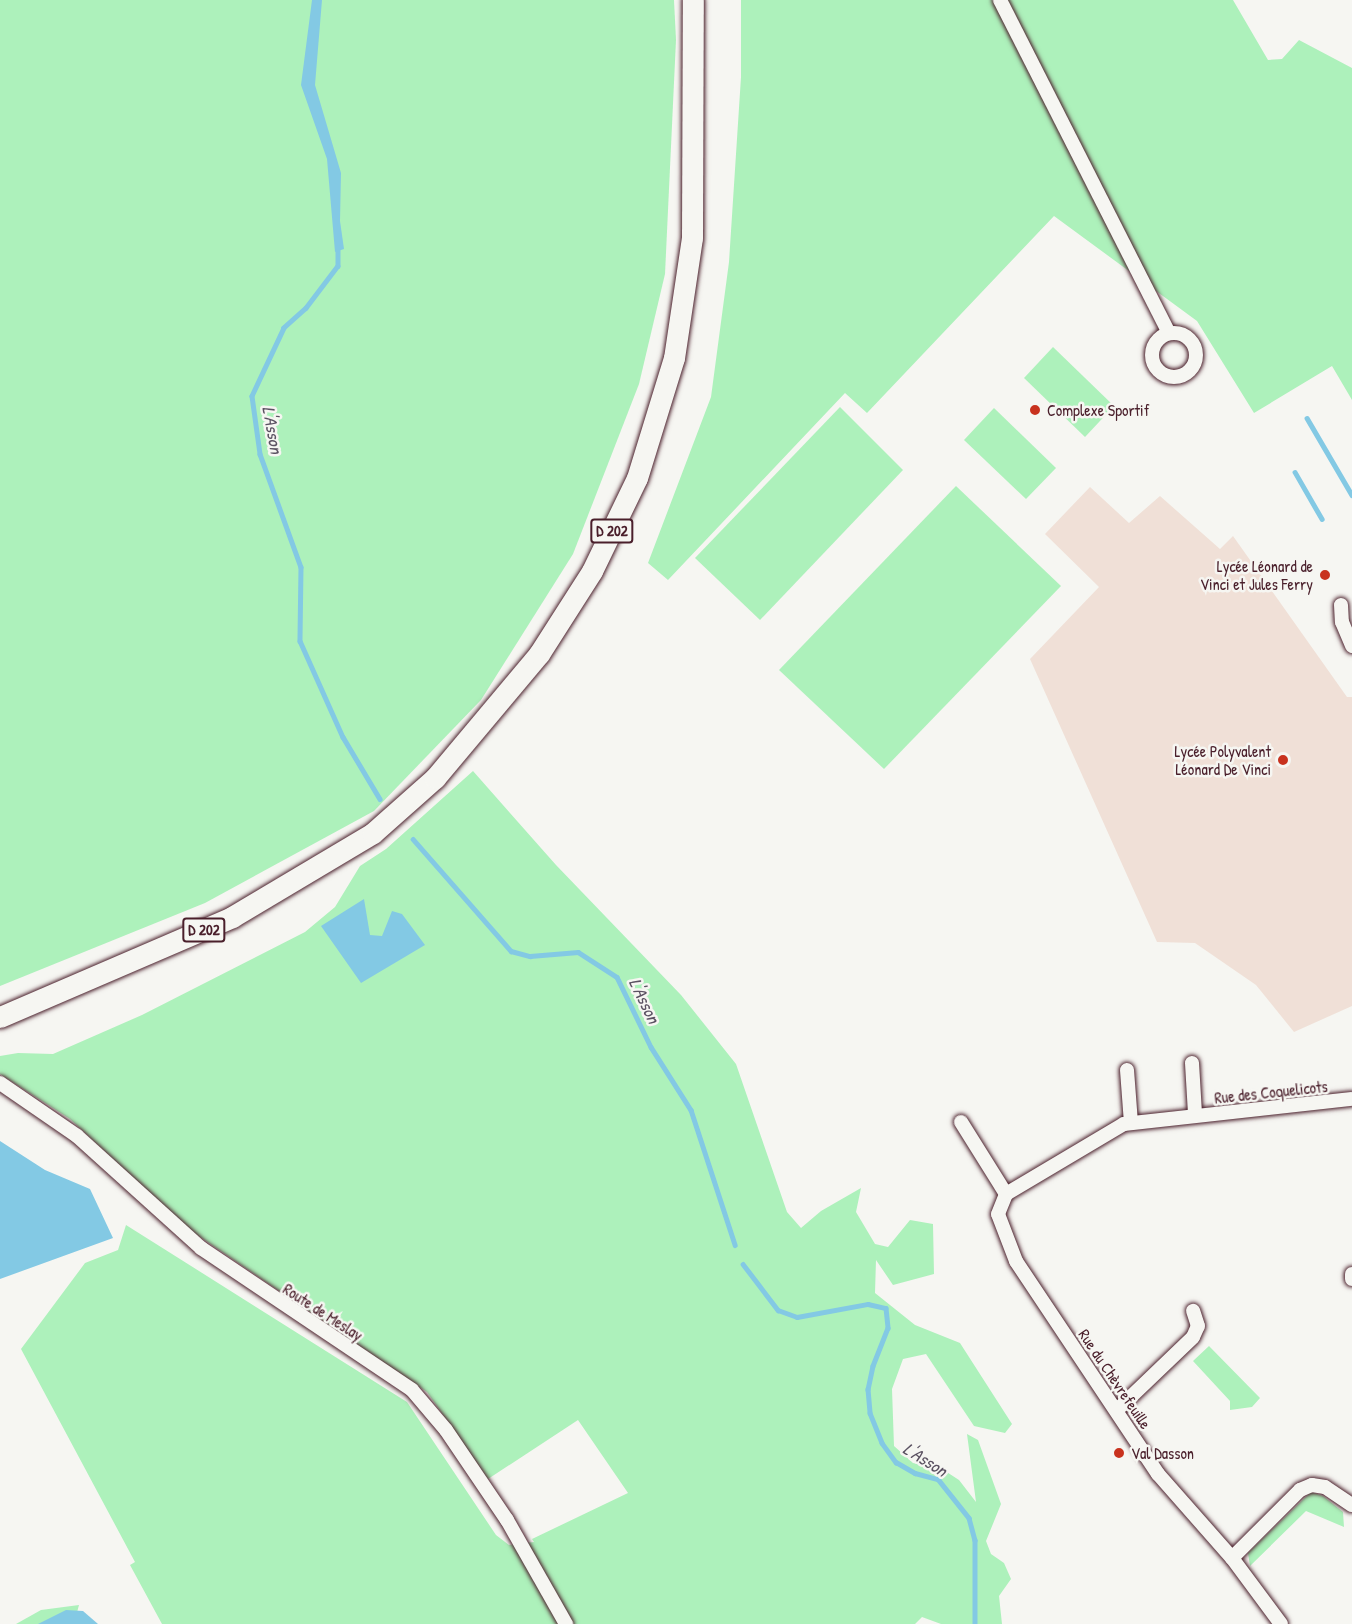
<!DOCTYPE html>
<html>
<head>
<meta charset="utf-8">
<style>
	body { margin:0 }
	#map { position:relative; width:1352px; height:1624px; overflow:hidden; background:#f6f6f2; font-family:"Patrick Hand",sans-serif }
	div>[style] { position:absolute }
	[style*='--x'] { left:calc(var(--x)*1px); top:calc(var(--y)*1px); width:calc(var(--w)*1px); rotate:calc(var(--a)*1deg) }
	.built>* { inset:0; background:#f0e0d7 }
	.green>* { inset:0; background:#adf1bb }
	.water>* { inset:0; background:#83c9e4 }
	.stream>* { height:4.5px; margin:-2.25px; padding:0 2.25px; transform-origin:2.25px; border-radius:2.25px; background:#83c9e4 }
	.roads { filter:drop-shadow(0 0 2px #4a1f2b) drop-shadow(0 0 2px #4a1f2b) }
	.street>* { height:14px; margin:-7px; padding:0 7px; transform-origin:7px; border-radius:7px; background:#f6f6f2 }
	.street>.ring { margin:-7px; padding:0; box-sizing:content-box; background:none; border:14px solid #f6f6f2; border-radius:50% }
	.primary>* { height:21px; margin:-10.5px; padding:0 10.5px; transform-origin:10.5px; border-radius:10.5px; background:#f6f6f2 }
	.dots>* { width:16px; height:16px; translate:-50% -50%; box-sizing:border-box; border:3px solid #f6f6f2; border-radius:50% }
	span { translate:-50% -50%; white-space:nowrap; text-align:center; line-height:1.15; -webkit-text-stroke:5px #f6f6f2; paint-order:stroke }
	.shield-label span { padding:2px 4px; background:#f6f6f2; border:2px solid; border-radius:4px; -webkit-text-stroke-width:0 }
	.shield-label { font-size:15px; color:#4a1f2b; font-weight:700 }
	.poi-label { font-size:16px; color:#4a1f2b }
	.left { translate:0 -50%; text-align:left }
	.right { translate:-100% -50%; text-align:right }
	.street-label { font-size:16px; color:#4a1f2b }
	.water-label { font-size:18px; color:#5b5262; font-style:italic }
</style>
</head>
<body>
<div id="map">
	<div class="built">
		<i style="clip-path:polygon(1090px 487px,1129px 523px,1160px 496px,1220px 549px,1233px 536px,1347px 697px,1352px 697px,1352px 1006px,1294px 1032px,1256px 985px,1195px 943px,1157px 942px,1030px 659px,1099px 587px,1045px 534px)"></i>
	</div>
	<div class="green">
		<i style="clip-path:polygon(0 0,674px 0,676px 40px,665px 274px,639px 384px,573px 554px,481px 700px,374px 811px,205px 903px,0 986px)"></i>
		<i style="clip-path:polygon(741px 0,1233px 0,1268px 60px,1282px 59px,1299px 40px,1352px 68px,1352px 400px,1332px 366px,1254px 413px,1197px 321px,1054px 216px,867px 413px,845px 393px,668px 580px,648px 563px,711px 397px,729px 262px,741px 77px)"></i>
		<i style="clip-path:polygon(1053px 347px,1114px 406px,1085px 437px,1024px 378px)"></i>
		<i style="clip-path:polygon(840px 407px,903px 470px,760px 620px,695px 558px)"></i>
		<i style="clip-path:polygon(994px 408px,1056px 468px,1026px 499px,964px 440px)"></i>
		<i style="clip-path:polygon(956px 486px,1061px 586px,884px 769px,779px 670px)"></i>
		<i style="clip-path:polygon(473px 771px,556px 865px,681px 995px,736px 1064px,787px 1212px,801px 1228px,821px 1211px,861px 1188px,856px 1212px,875px 1244px,888px 1247px,910px 1220px,933px 1224px,934px 1274px,893px 1285px,876px 1260px,875px 1293px,915px 1325px,960px 1343px,1012px 1424px,1005px 1433px,974px 1426px,926px 1354px,903px 1359px,892px 1389px,894px 1446px,913px 1463px,939px 1467px,959px 1480px,976px 1502px,967px 1434px,978px 1440px,1001px 1504px,986px 1541px,991px 1554px,1004px 1563px,1011px 1579px,999px 1596px,1002px 1624px,941px 1624px,922px 1617px,915px 1624px,162px 1624px,130px 1565px,135px 1562px,21px 1349px,85px 1263px,118px 1250px,126px 1225px,407px 1402px,496px 1535px,509px 1545px,534px 1542px,532px 1539px,628px 1493px,578px 1420px,488px 1479px,427px 1392px,190px 1230px,70px 1119px,0 1074px,0 1056px,18px 1053px,53px 1054px,142px 1015px,305px 932px,335px 907px,360px 866px,386px 849px)"></i>
		<i style="clip-path:polygon(1209px 1346px,1260px 1398px,1252px 1407px,1230px 1410px,1230px 1401px,1193px 1361px)"></i>
		<i style="clip-path:polygon(1311px 1492px,1323px 1496px,1343px 1512px,1344px 1527px,1306px 1511px,1250px 1566px,1248px 1553px)"></i>
		<i style="clip-path:polygon(79px 1605px,75px 1620px,60px 1624px,16px 1624px,41px 1610px)"></i>
	</div>
	<div class="water">
		<i style="clip-path:polygon(312px 0,322px 0,315px 85px,341px 173px,340px 221px,344px 249px,335px 252px,327px 159px,301px 85px)"></i>
		<i style="clip-path:polygon(364px 899px,370px 935px,382px 936px,392px 911px,402px 914px,425px 945px,361px 983px,321px 926px)"></i>
		<i style="clip-path:polygon(0 1141px,45px 1170px,90px 1189px,113px 1238px,0 1279px)"></i>
		<i style="clip-path:polygon(66px 1610px,83px 1611px,98px 1624px,38px 1624px)"></i>
	</div>
	<div class="stream">
		<i style="--x:338;--y:247;--w:19;--a:90"></i>
		<i style="--x:338;--y:266;--w:53;--a:127.3"></i>
		<i style="--x:306;--y:308;--w:30;--a:138"></i>
		<i style="--x:284;--y:328;--w:75;--a:115.2"></i>
		<i style="--x:252;--y:396;--w:59;--a:82.1"></i>
		<i style="--x:260;--y:454;--w:120;--a:70.1"></i>
		<i style="--x:301;--y:567;--w:74;--a:90.8"></i>
		<i style="--x:300;--y:641;--w:105;--a:65.9"></i>
		<i style="--x:343;--y:737;--w:72;--a:59.2"></i>
		<i style="--x:1307;--y:418;--w:89;--a:59.7"></i>
		<i style="--x:1295;--y:472;--w:54;--a:60.1"></i>
		<i style="--x:413;--y:839;--w:149;--a:48.8"></i>
		<i style="--x:511;--y:951;--w:20;--a:15"></i>
		<i style="--x:530;--y:956;--w:48;--a:-4.8"></i>
		<i style="--x:578;--y:952;--w:46;--a:32.7"></i>
		<i style="--x:617;--y:977;--w:78;--a:64.1"></i>
		<i style="--x:651;--y:1047;--w:75;--a:57.6"></i>
		<i style="--x:691;--y:1110;--w:142;--a:71.9"></i>
		<i style="--x:743;--y:1264;--w:58;--a:52.7"></i>
		<i style="--x:778;--y:1310;--w:20;--a:20"></i>
		<i style="--x:797;--y:1317;--w:72;--a:-10.4"></i>
		<i style="--x:868;--y:1304;--w:18;--a:13"></i>
		<i style="--x:886;--y:1308;--w:20;--a:84"></i>
		<i style="--x:888;--y:1328;--w:41;--a:111.5"></i>
		<i style="--x:873;--y:1366;--w:24;--a:102"></i>
		<i style="--x:868;--y:1389;--w:24;--a:85"></i>
		<i style="--x:870;--y:1413;--w:32;--a:68"></i>
		<i style="--x:882;--y:1443;--w:24;--a:54"></i>
		<i style="--x:896;--y:1462;--w:22;--a:30"></i>
		<i style="--x:915;--y:1473;--w:24;--a:15"></i>
		<i style="--x:938;--y:1479;--w:50;--a:51.5"></i>
		<i style="--x:969;--y:1518;--w:23;--a:75"></i>
		<i style="--x:975;--y:1540;--w:84;--a:90"></i>
	</div>
	<div class="roads">
		<div class="street">
			<i style="--x:1000;--y:0;--w:373;--a:63.1"></i>
			<i class="ring" style="left:1152px;top:333px;width:30px;height:30px"></i>
			<i style="--x:1341;--y:605;--w:17;--a:87"></i>
			<i style="--x:1342;--y:622;--w:26;--a:67"></i>
			<i style="--x:1192;--y:1063;--w:51;--a:86.6"></i>
			<i style="--x:1127;--y:1070;--w:53;--a:85.7"></i>
			<i style="--x:0;--y:1083;--w:93;--a:34.5"></i>
			<i style="--x:77;--y:1136;--w:167;--a:42.1"></i>
			<i style="--x:201;--y:1248;--w:254;--a:33.9"></i>
			<i style="--x:412;--y:1390;--w:52;--a:49.6"></i>
			<i style="--x:446;--y:1430;--w:109;--a:55.9"></i>
			<i style="--x:507;--y:1520;--w:120;--a:60.4"></i>
			<i style="--x:961;--y:1122;--w:85;--a:58"></i>
			<i style="--x:1352;--y:1274;--w:5;--a:90"></i>
			<i style="--x:1117;--y:1410;--w:105;--a:-43.8"></i>
			<i style="--x:1193;--y:1337;--w:12;--a:-66"></i>
			<i style="--x:1198;--y:1326;--w:16;--a:-108"></i>
			<i style="--x:1232;--y:1558;--w:96;--a:-45"></i>
			<i style="--x:1300;--y:1490;--w:13;--a:-23"></i>
			<i style="--x:1312;--y:1485;--w:13;--a:9"></i>
			<i style="--x:1325;--y:1487;--w:32;--a:34"></i>
			<i style="--x:1281;--y:1624;--w:82;--a:-126.6"></i>
			<i style="--x:1232;--y:1558;--w:112;--a:-131.4"></i>
			<i style="--x:1158;--y:1474;--w:256;--a:-123.7"></i>
			<i style="--x:1016;--y:1261;--w:50;--a:-111"></i>
			<i style="--x:998;--y:1214;--w:22;--a:-68"></i>
			<i style="--x:1006;--y:1194;--w:137;--a:-30.7"></i>
			<i style="--x:1124;--y:1124;--w:229;--a:-6.3"></i>
		</div>
		<div class="primary">
			<i style="--x:0;--y:1017;--w:253;--a:-23.3"></i>
			<i style="--x:232;--y:917;--w:164;--a:-30.8"></i>
			<i style="--x:373;--y:833;--w:83;--a:-41.6"></i>
			<i style="--x:435;--y:778;--w:162;--a:-50"></i>
			<i style="--x:539;--y:654;--w:98;--a:-57.4"></i>
			<i style="--x:592;--y:571;--w:103;--a:-64.2"></i>
			<i style="--x:637;--y:478;--w:126;--a:-72.9"></i>
			<i style="--x:674;--y:358;--w:121;--a:-81.5"></i>
			<i style="--x:692;--y:238;--w:238;--a:-89.8"></i>
		</div>
	</div>
	<div class="dots">
		<i style="left:1035px;top:410px;background:#c8321e"></i>
		<i style="left:1325px;top:575px;background:#c8321e"></i>
		<i style="left:1283px;top:760px;background:#c8321e"></i>
		<i style="left:1119px;top:1453px;background:#c8321e"></i>
	</div>
	<div class="shield-label">
		<span style="left:612px;top:531px">D 202</span>
		<span style="left:204px;top:930px">D 202</span>
	</div>
	<div class="poi-label">
		<span class="left" style="left:1047px;top:410px">Complexe Sportif</span>
		<span class="right" style="left:1313px;top:575px">Lycée Léonard de<br>Vinci et Jules Ferry</span>
		<span class="right" style="left:1271px;top:760px">Lycée Polyvalent<br>Léonard De Vinci</span>
		<span class="left" style="left:1131px;top:1453px">Val Dasson</span>
	</div>
	<div class="street-label">
		<span style="left:1271px;top:1092px;rotate:-6deg">Rue des Coquelicots</span>
		<span style="left:323px;top:1312px;rotate:33deg">Route de Meslay</span>
		<span style="left:1115px;top:1379px;rotate:56deg">Rue du Chèvrefeuille</span>
	</div>
	<div class="water-label">
		<span style="left:272px;top:430px;rotate:80deg">L'Asson</span>
		<span style="left:644px;top:1001px;rotate:64deg">L'Asson</span>
		<span style="left:925px;top:1460px;rotate:32deg">L'Asson</span>
	</div>
</div>
</body>
</html>
